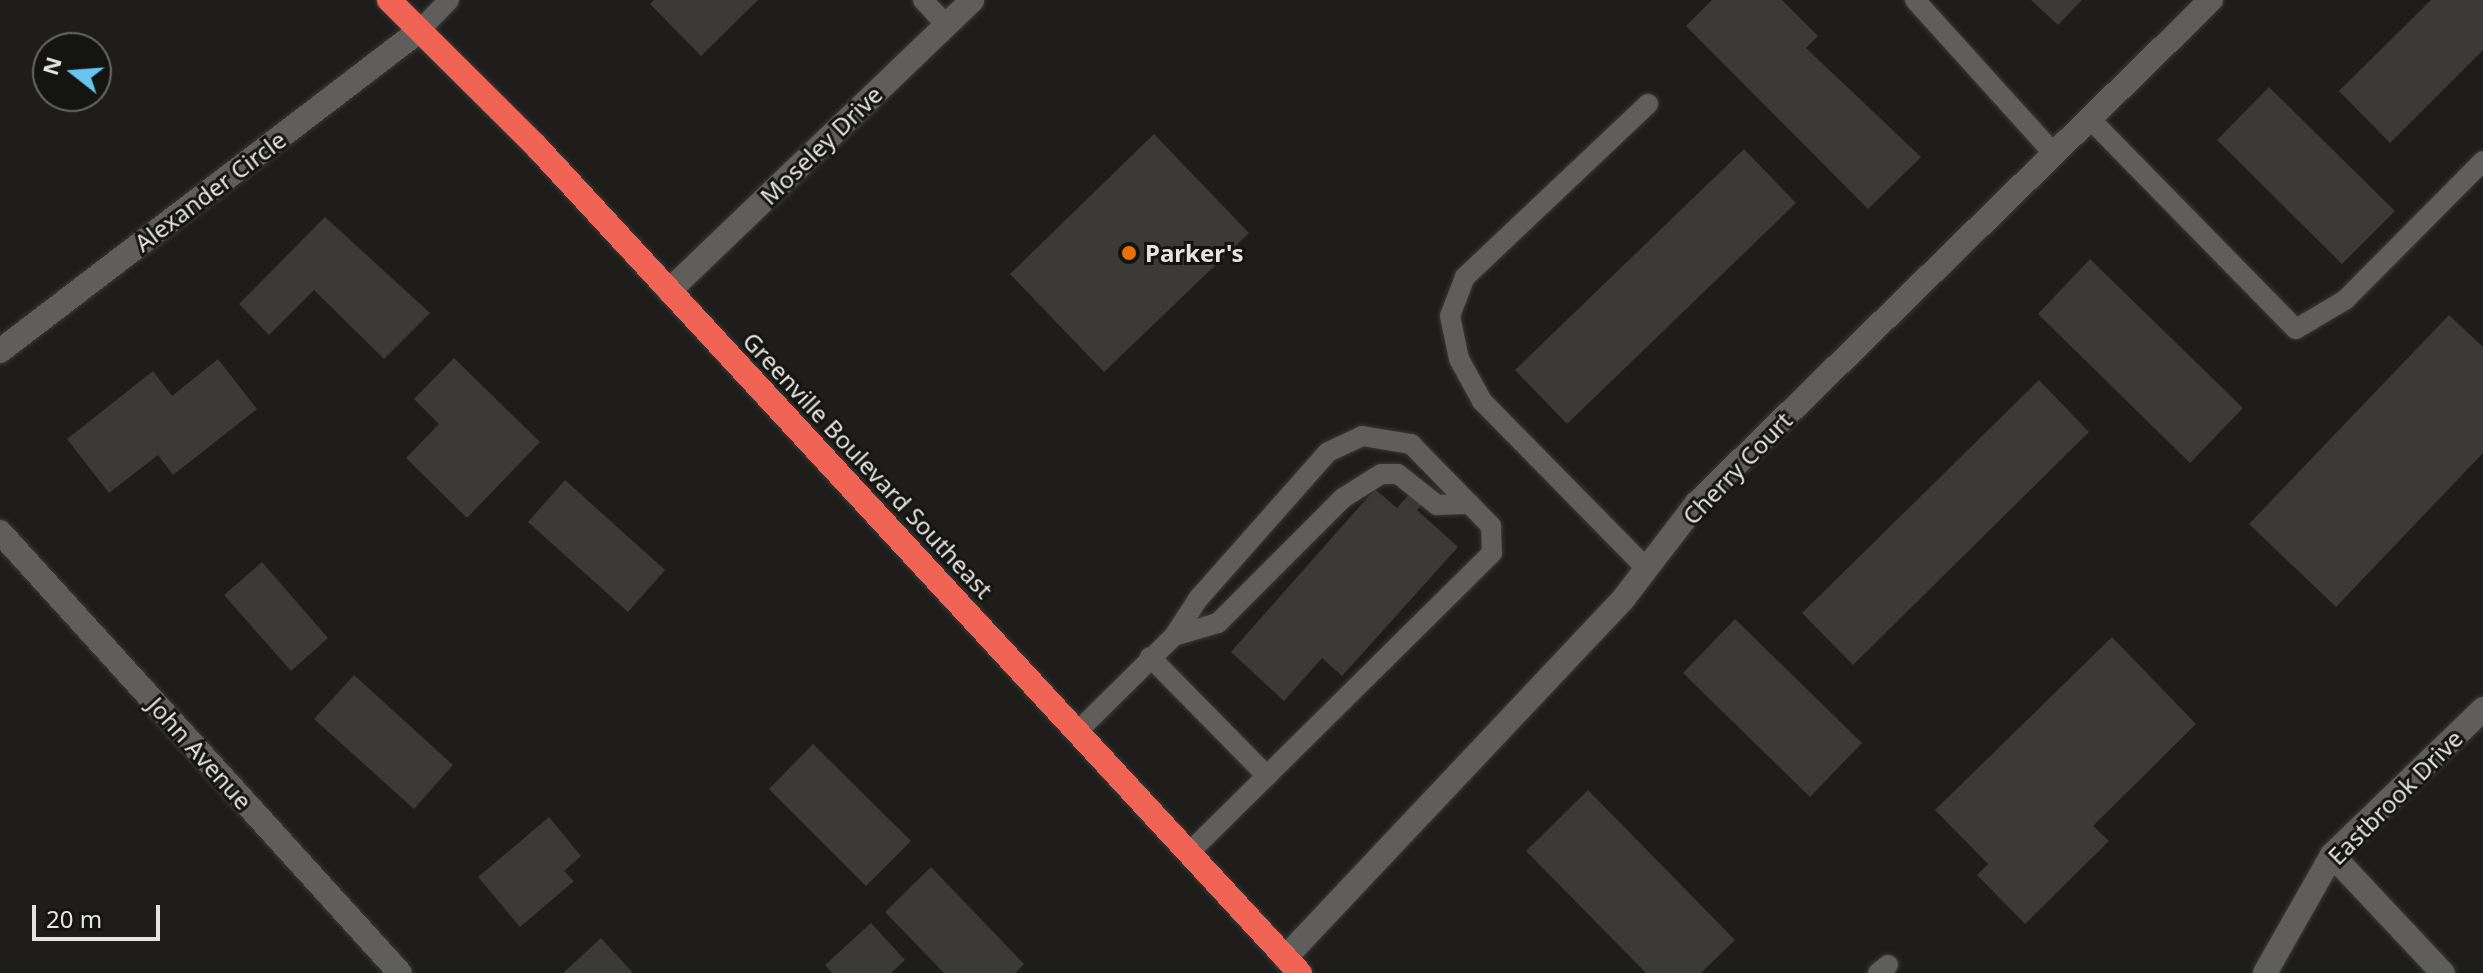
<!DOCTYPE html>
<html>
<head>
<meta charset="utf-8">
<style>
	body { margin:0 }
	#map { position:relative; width:2483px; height:973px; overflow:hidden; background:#1e1d1a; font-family:"Noto Sans",sans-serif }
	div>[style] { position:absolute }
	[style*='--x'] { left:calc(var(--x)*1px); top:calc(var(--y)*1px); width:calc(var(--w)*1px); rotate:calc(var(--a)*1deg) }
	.building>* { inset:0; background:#3b3a36 }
	.roads { filter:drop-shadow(0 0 2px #393836) drop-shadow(0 0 2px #393836) }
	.lane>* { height:20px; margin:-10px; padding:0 10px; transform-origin:10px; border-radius:10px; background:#5f5e5a }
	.street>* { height:24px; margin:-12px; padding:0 12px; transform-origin:12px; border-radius:12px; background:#5f5e5a }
	.highway>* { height:24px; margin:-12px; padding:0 12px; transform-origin:12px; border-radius:12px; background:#f16355 }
	.dots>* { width:22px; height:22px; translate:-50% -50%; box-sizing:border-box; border:4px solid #141411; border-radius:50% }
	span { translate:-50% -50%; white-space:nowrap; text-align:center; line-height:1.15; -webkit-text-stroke:6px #141411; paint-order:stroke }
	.street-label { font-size:24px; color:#e5e4e2 }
	.poi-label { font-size:24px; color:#e5e4e2; font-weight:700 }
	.left { translate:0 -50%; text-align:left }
	.north { position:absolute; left:32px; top:32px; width:80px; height:80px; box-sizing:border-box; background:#141411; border:2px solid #686765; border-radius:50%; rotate:287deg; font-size:22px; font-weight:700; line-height:32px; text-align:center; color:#e5e4e2 }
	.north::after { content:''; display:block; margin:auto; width:28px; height:36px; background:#67c4f0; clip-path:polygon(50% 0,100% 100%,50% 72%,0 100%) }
	.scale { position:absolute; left:32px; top:905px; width:128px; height:36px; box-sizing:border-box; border:4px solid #e5e4e2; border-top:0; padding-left:10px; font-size:24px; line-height:28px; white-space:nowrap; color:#e5e4e2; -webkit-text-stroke:6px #141411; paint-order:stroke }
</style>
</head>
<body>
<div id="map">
	<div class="building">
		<i style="clip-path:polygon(654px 0,758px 0,701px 56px,650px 4px)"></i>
		<i style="clip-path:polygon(1712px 0,1782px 0,1818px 36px,1806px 48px,1921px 157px,1868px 209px,1686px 26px)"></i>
		<i style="clip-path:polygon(2031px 0,2082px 0,2058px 25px)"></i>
		<i style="clip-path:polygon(2431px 0,2483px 0,2483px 50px,2390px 143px,2339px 91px)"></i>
		<i style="clip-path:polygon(2269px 87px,2395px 211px,2342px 264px,2217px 140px)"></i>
		<i style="clip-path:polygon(1154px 134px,1249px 233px,1104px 372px,1010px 274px)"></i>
		<i style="clip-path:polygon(1744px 149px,1796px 203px,1567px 424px,1515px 370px)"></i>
		<i style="clip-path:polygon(325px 217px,430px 313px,384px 359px,314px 290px,269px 335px,239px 304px)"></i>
		<i style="clip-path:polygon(2090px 259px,2243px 408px,2190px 463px,2038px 314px)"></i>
		<i style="clip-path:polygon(2449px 315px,2483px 347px,2483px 453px,2336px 607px,2249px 524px)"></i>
		<i style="clip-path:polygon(454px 358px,540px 442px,467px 518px,406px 458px,439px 424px,414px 399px)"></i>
		<i style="clip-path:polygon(218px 359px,257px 409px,173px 475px,158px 455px,109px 493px,67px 439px,153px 371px,172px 396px)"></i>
		<i style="clip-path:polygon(2039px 380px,2089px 432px,1853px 665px,1802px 613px)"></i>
		<i style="clip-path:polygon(565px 480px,665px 570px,628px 612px,528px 522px)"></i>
		<i style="clip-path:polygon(1375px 489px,1397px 508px,1410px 493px,1423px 504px,1417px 510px,1458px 547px,1342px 676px,1322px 658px,1284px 701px,1231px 652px)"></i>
		<i style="clip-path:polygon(262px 562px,328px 638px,291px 671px,224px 595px)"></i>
		<i style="clip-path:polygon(1735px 619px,1862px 743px,1810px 797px,1683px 673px)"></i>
		<i style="clip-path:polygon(2112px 637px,2196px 724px,2093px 826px,2109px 841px,2025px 924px,1977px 875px,1988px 864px,1935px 810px)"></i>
		<i style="clip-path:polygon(354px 675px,453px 765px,414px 809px,314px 719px)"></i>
		<i style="clip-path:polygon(813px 744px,911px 841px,866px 886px,769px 789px)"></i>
		<i style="clip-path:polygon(1588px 790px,1735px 940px,1701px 973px,1646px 973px,1526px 851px)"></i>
		<i style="clip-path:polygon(549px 817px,581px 856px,564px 871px,574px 881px,520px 927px,478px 877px)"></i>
		<i style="clip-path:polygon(931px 867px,1024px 964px,1015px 973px,944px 973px,885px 912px)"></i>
		<i style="clip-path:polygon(871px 923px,905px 960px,891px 973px,832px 973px,825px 965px)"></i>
		<i style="clip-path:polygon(601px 938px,633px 973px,563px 973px)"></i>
	</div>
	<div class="roads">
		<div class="lane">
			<i style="--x:923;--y:0;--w:34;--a:47"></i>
			<i style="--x:1915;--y:0;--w:207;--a:47.9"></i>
			<i style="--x:419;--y:31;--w:43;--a:-45.9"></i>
			<i style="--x:2090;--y:119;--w:294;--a:45.6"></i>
			<i style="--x:2296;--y:329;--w:57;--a:-30.6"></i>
			<i style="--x:2345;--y:300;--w:196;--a:-45.2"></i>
			<i style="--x:1647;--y:569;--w:235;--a:-134.5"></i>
			<i style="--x:1482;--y:401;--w:48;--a:-118.7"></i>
			<i style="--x:1459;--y:359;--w:44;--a:-101.8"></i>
			<i style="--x:1450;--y:316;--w:42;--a:-69"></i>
			<i style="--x:1465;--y:277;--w:252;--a:-43.4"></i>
			<i style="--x:1174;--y:636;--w:46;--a:-16.5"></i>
			<i style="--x:1218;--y:623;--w:177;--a:-45"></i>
			<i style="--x:1343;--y:498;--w:45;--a:-32.3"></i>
			<i style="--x:1381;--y:474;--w:17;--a:0"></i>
			<i style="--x:1398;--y:474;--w:50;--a:38.5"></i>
			<i style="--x:1437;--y:505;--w:33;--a:-2"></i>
			<i style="--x:1150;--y:657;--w:167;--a:45.5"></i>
			<i style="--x:1079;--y:730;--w:134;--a:-44.7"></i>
			<i style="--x:1174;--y:636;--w:44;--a:-57"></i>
			<i style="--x:1198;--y:599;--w:196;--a:-48.5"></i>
			<i style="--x:1328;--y:452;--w:38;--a:-25"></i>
			<i style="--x:1362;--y:436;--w:50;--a:9.3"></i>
			<i style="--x:1411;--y:444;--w:115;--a:45.7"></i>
			<i style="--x:1491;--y:526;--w:27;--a:88"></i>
			<i style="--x:1492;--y:553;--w:426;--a:135.3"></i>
			<i style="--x:1878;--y:973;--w:13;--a:-39"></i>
		</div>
		<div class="street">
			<i style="--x:669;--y:291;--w:420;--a:-43.8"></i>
			<i style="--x:0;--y:351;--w:527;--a:-37.37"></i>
			<i style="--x:0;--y:532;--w:595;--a:47.79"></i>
			<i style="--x:2332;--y:855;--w:162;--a:46.8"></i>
			<i style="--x:1285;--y:958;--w:494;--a:-46.7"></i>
			<i style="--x:1624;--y:598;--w:120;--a:-52.5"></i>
			<i style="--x:1697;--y:503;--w:719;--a:-44.38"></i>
			<i style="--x:2265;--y:973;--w:136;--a:-60.4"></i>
			<i style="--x:2332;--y:855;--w:210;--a:-44"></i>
		</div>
		<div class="highway">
			<i style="--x:389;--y:0;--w:207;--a:44.8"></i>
			<i style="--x:536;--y:146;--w:1126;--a:47.27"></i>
		</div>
	</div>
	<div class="dots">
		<i style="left:1129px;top:253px;background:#e8710a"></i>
	</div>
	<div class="street-label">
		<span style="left:821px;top:145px;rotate:-44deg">Moseley Drive</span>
		<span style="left:210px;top:191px;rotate:-37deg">Alexander Circle</span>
		<span style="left:868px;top:465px;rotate:47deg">Greenville Boulevard Southeast</span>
		<span style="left:1737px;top:468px;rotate:-46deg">Cherry Court</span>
		<span style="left:200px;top:753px;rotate:48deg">John Avenue</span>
		<span style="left:2395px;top:797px;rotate:-45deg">Eastbrook Drive</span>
	</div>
	<div class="poi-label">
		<span class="left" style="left:1145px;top:253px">Parker's</span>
	</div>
	<div class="north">N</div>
	<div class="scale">20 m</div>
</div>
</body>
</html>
